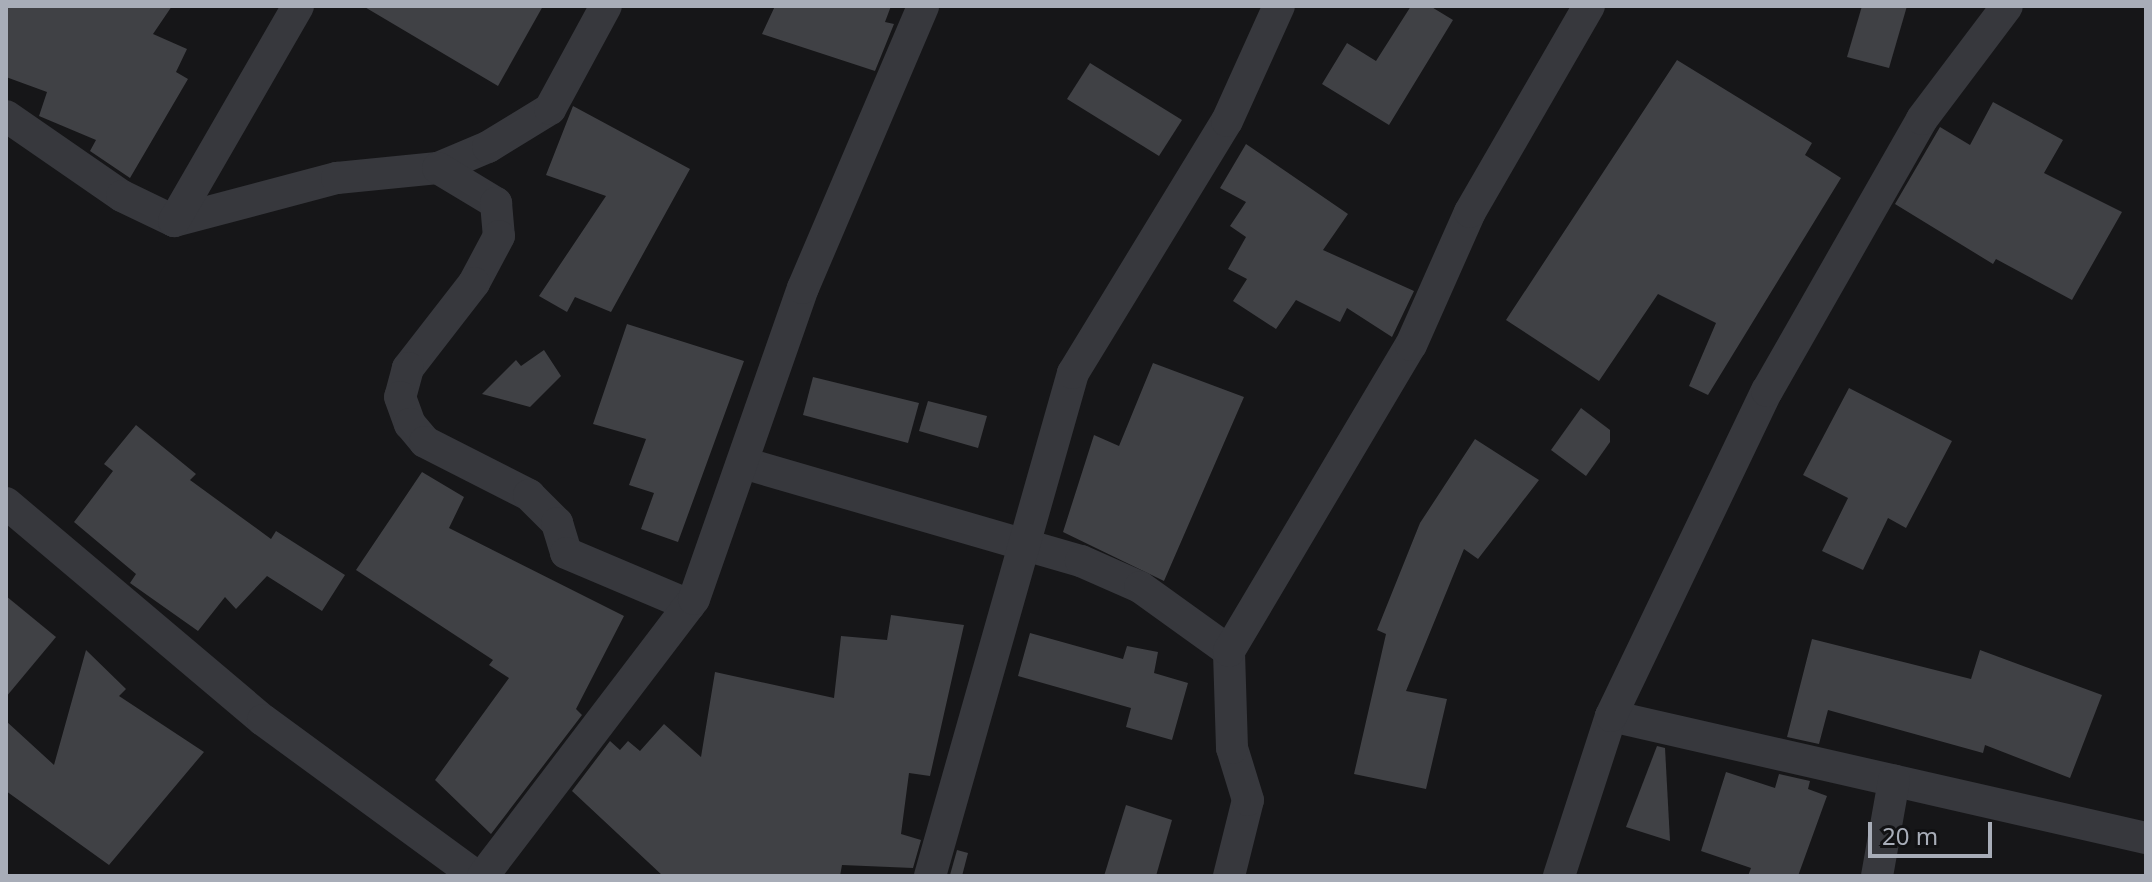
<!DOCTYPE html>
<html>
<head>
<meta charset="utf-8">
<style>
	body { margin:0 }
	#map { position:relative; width:2152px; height:882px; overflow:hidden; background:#161618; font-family:"Noto Sans",sans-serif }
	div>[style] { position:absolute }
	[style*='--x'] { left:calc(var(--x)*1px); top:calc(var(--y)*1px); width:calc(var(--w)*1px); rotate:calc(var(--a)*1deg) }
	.building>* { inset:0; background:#404145 }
	.street>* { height:32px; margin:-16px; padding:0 16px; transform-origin:16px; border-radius:16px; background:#37383d }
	span { translate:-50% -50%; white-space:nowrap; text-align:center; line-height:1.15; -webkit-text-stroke:8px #111113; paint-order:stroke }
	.frame { position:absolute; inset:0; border:8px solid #a8adb8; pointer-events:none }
	.scale { position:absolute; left:1868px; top:822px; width:124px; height:36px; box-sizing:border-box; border:4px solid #a8adb8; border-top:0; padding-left:10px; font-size:24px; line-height:28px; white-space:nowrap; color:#a8adb8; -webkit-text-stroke:6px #111113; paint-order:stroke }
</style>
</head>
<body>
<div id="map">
	<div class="building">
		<i style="clip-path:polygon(6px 6px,172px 6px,153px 34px,187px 49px,176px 72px,188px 79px,130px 178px,90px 151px,96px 140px,39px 116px,47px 92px,6px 77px)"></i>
		<i style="clip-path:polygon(363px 6px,543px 6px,498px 86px)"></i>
		<i style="clip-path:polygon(775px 6px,891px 6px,885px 22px,894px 24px,875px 71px,762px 34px)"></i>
		<i style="clip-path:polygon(1411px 6px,1430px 6px,1453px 20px,1389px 125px,1322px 84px,1347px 43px,1376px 61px)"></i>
		<i style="clip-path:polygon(1862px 6px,1907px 6px,1889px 68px,1847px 57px)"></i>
		<i style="clip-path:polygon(1677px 60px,1812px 143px,1805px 155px,1841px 178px,1708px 395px,1689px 386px,1716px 323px,1658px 294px,1599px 381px,1506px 320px)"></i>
		<i style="clip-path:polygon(1090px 63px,1182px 120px,1159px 156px,1067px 99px)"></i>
		<i style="clip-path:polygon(1993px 102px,2063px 140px,2044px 173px,2122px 212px,2072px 300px,1996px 259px,1993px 264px,1895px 204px,1940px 127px,1970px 145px)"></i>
		<i style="clip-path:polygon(573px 106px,690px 169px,611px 312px,575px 297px,567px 312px,539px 296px,606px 196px,546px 175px)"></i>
		<i style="clip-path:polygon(1246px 144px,1348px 214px,1323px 250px,1414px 291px,1392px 337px,1347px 308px,1340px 322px,1296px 300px,1276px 329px,1233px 301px,1247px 279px,1228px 269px,1246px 237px,1230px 226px,1246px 202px,1220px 188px)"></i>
		<i style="clip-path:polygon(627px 324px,744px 361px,678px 542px,641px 529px,654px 493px,629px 485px,646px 439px,593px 424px)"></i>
		<i style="clip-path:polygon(544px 350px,561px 376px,530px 407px,482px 394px,516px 360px,521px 366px)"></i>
		<i style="clip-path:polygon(1153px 363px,1244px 397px,1164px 581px,1063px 532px,1094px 435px,1119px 446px)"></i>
		<i style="clip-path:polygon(813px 377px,919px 403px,908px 443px,803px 415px)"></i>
		<i style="clip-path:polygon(1849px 388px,1952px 441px,1906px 528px,1888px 518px,1863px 570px,1822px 551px,1848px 498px,1803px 475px)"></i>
		<i style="clip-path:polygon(928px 401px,987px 416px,978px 448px,919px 431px)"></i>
		<i style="clip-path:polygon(1581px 408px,1610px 430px,1610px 442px,1586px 476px,1551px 450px)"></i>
		<i style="clip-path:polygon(136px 425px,196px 474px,190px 480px,271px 539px,276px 531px,345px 575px,322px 611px,267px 576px,236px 609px,225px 597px,198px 631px,130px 583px,136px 574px,74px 522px,113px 471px,104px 464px)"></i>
		<i style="clip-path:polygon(1475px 439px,1539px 480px,1478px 559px,1464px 549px,1406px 691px,1447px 699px,1426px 789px,1354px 774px,1386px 634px,1377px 630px,1420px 523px)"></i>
		<i style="clip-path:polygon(422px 472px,464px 497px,449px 528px,624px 616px,576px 709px,582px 715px,491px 834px,435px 780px,509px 678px,489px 665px,493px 660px,356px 570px)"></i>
		<i style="clip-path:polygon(6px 596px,56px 637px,6px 697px)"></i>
		<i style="clip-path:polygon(891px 615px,964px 625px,930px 776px,909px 773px,901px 834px,921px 840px,913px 868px,842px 865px,840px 876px,663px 876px,572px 791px,610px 741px,620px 750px,628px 741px,640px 751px,664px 724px,701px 757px,715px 672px,834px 698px,841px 636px,887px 640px)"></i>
		<i style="clip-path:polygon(1030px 633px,1123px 659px,1127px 646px,1158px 652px,1154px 673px,1188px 683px,1172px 740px,1126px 727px,1131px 708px,1018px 676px)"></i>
		<i style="clip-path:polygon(1812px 639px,1971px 679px,1980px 650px,2102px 695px,2070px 778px,1985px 745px,1983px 753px,1828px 710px,1819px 744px,1787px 737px)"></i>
		<i style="clip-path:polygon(86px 650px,126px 689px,119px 696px,204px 752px,109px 865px,6px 791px,6px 721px,54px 765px)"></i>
		<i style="clip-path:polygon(1657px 746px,1665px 748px,1670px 841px,1626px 827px)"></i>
		<i style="clip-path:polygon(1726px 772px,1775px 788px,1779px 774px,1810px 781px,1808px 789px,1827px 796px,1798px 876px,1748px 876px,1751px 868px,1701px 851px)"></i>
		<i style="clip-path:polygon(1126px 805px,1172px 820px,1156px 876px,1104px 876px)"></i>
		<i style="clip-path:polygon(957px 850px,968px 853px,962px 876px,950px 875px)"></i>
	</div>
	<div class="street">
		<i style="--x:6;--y:116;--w:141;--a:34.6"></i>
		<i style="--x:122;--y:196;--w:58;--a:25.7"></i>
		<i style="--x:174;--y:221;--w:169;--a:-14.8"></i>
		<i style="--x:337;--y:178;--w:101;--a:-5.7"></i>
		<i style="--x:438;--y:168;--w:54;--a:-22.8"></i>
		<i style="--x:488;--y:147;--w:73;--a:-31.5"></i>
		<i style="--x:550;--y:109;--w:117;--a:-61.5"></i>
		<i style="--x:438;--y:168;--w:68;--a:31.1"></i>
		<i style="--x:496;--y:203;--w:33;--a:85"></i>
		<i style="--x:499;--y:236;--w:53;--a:118"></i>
		<i style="--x:474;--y:283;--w:108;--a:127.8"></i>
		<i style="--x:408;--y:368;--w:30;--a:105"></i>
		<i style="--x:400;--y:397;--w:29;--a:70"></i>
		<i style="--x:410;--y:424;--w:23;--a:50"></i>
		<i style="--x:425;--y:442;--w:117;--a:27"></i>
		<i style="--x:529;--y:495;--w:40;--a:45"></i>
		<i style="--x:557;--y:523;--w:31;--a:73"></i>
		<i style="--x:566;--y:553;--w:134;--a:22.9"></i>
		<i style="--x:174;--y:221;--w:248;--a:-60"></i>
		<i style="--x:743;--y:463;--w:352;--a:16.2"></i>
		<i style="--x:1081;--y:561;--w:64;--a:23.8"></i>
		<i style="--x:1140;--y:587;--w:110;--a:35.7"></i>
		<i style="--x:6;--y:503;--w:336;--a:40.2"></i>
		<i style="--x:263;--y:720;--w:264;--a:36.2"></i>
		<i style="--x:1611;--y:716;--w:549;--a:12.85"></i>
		<i style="--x:483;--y:876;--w:348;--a:-52.7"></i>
		<i style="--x:694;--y:599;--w:330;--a:-70.7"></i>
		<i style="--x:803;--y:288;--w:306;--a:-66.9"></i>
		<i style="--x:930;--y:876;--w:523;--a:-74.13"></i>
		<i style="--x:1073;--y:373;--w:295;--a:-58.6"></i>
		<i style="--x:1227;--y:121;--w:126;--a:-65.7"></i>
		<i style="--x:1229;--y:876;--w:78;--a:-76"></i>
		<i style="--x:1248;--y:800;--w:54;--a:-107.1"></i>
		<i style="--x:1232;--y:748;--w:97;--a:-91.8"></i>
		<i style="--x:1229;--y:651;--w:356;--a:-59.3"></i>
		<i style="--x:1411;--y:345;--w:145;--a:-66.1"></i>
		<i style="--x:1470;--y:212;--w:238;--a:-60"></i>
		<i style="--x:1559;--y:876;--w:168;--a:-72"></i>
		<i style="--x:1611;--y:716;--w:361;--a:-64.4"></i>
		<i style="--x:1767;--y:391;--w:313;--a:-60.3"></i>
		<i style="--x:1922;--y:119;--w:141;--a:-53"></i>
		<i style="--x:1877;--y:876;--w:97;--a:-79.9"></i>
	</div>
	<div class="frame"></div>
	<div class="scale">20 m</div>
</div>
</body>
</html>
